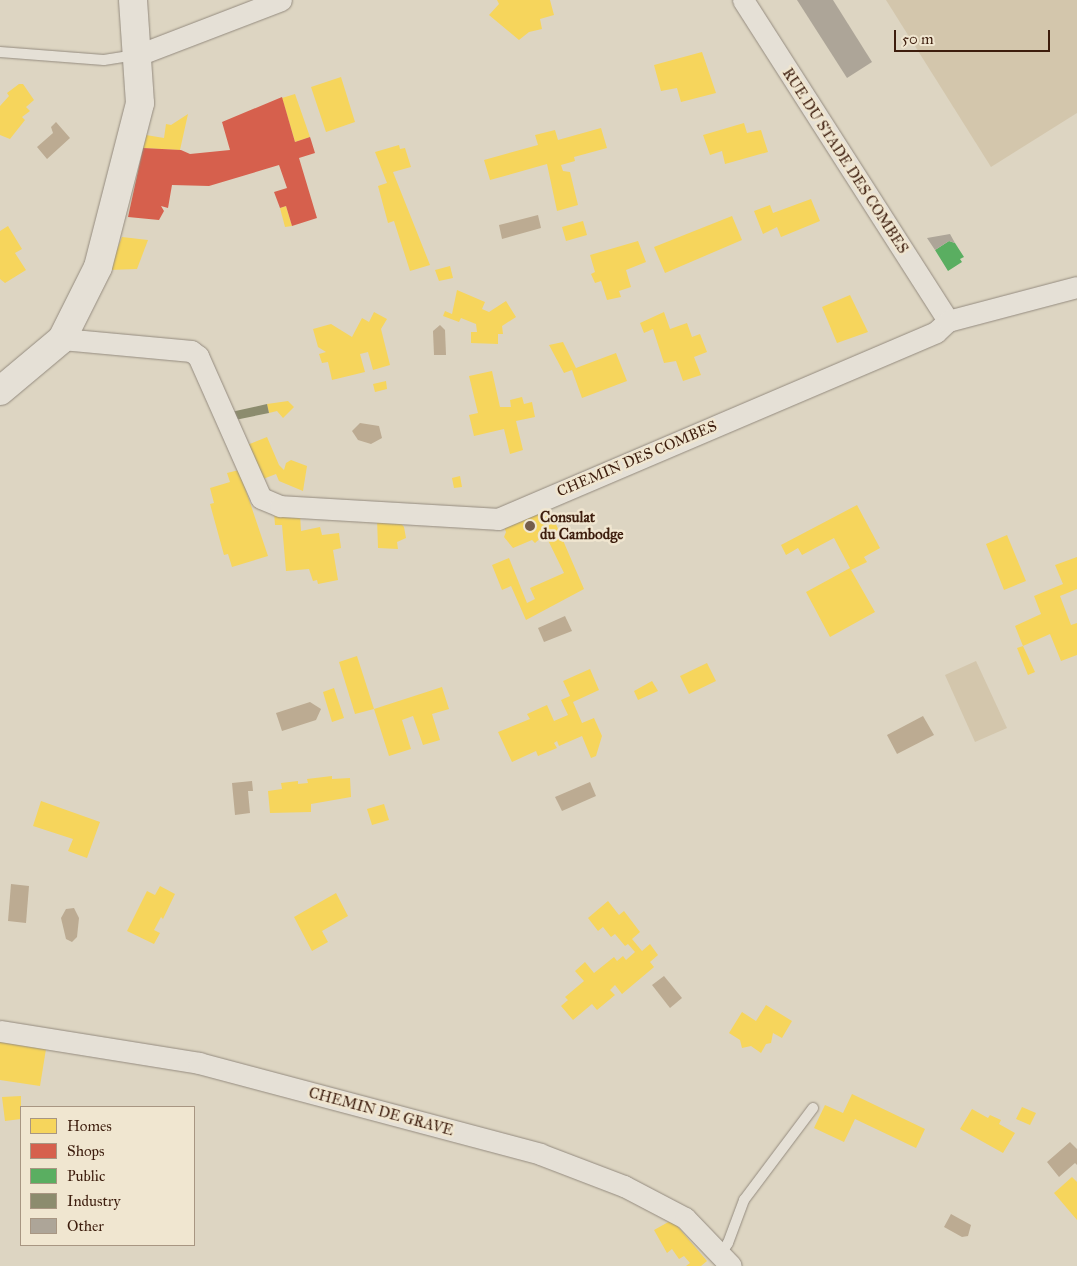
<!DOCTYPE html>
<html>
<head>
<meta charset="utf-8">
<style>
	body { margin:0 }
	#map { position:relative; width:1077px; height:1266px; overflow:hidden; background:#ddd5c2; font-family:"IM FELL Great Primer",serif }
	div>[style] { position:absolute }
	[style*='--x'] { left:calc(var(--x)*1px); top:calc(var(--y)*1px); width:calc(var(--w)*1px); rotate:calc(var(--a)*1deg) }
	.green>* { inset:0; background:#d3c6ac }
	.water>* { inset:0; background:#bcab92 }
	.homes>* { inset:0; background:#f6d55c }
	.shops>* { inset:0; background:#d6604d }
	.public>* { inset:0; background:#5aae61 }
	.industry>* { inset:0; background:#8c8c6e }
	.building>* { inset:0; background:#ada598 }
	.roads { filter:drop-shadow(0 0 1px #948b7f) drop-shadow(0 0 1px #948b7f) }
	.lane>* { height:10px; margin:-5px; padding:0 5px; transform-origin:5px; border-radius:5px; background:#e5e0d6 }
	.street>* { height:21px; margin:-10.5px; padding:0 10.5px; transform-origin:10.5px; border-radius:10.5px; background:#e5e0d6 }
	.secondary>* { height:28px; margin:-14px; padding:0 14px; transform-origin:14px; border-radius:14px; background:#e5e0d6 }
	.dots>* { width:14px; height:14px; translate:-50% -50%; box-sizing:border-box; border:2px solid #f0e6d0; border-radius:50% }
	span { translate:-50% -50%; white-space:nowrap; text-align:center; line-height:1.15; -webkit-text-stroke:5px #f0e6d0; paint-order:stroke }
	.street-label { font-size:15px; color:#3d1d0d }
	.poi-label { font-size:15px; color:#3d1d0d; font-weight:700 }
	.left { translate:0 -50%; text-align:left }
	.legend { position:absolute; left:20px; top:1106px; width:175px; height:140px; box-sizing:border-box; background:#f0e6d0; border:1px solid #a89682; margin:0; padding:6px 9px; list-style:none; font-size:15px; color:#3d1d0d }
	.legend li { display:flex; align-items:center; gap:10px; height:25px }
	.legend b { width:25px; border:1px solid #a89682 }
	.scale { position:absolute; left:894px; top:30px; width:156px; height:22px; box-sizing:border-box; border:2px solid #3d1d0d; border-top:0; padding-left:6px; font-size:15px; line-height:18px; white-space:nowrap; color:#3d1d0d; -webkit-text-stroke:4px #f0e6d0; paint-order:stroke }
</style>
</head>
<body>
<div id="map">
	<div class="green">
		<i style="clip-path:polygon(886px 0,1077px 0,1077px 113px,991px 167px)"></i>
		<i style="clip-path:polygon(976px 661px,1007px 728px,975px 742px,945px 675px)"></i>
	</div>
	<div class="water">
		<i style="clip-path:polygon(56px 122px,70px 138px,47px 159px,37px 147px,53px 133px,51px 127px)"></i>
		<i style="clip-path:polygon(538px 215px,541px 228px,502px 239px,499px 225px)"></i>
		<i style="clip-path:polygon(440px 325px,445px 330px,446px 355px,434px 355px,433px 331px)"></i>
		<i style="clip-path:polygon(360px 423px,379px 426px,382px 438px,371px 444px,358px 440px,352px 431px)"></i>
		<i style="clip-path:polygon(565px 616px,572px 631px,544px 642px,538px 628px)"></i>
		<i style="clip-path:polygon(310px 702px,321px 709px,316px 720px,282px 731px,276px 713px)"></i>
		<i style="clip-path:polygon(923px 716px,934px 735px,897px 754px,887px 735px)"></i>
		<i style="clip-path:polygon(252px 781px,253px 791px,248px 791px,250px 813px,235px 815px,232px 783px)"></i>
		<i style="clip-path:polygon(590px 782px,596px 796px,562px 811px,555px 797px)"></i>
		<i style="clip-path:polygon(11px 884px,29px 886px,26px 923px,8px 921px)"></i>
		<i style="clip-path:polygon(74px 908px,79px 918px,77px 937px,72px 942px,66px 939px,61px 918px,66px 909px)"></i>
		<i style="clip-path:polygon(664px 976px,682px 998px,670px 1008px,652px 985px)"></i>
		<i style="clip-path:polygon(1070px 1142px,1077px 1149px,1077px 1165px,1075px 1163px,1059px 1177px,1047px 1162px)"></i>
		<i style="clip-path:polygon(951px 1214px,971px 1225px,968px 1236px,962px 1237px,944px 1227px)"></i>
	</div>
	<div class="homes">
		<i style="clip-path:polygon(497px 0,550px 0,554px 15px,540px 19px,542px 29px,529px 32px,519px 40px,489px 15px,499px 4px)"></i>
		<i style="clip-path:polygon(702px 52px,716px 93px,681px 102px,677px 88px,661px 91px,654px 65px)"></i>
		<i style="clip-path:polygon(341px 77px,355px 122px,326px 132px,311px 87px)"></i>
		<i style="clip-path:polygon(19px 84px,23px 84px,34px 100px,26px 107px,30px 111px,22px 117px,25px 120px,10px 139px,0 135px,0 106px,9px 96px,7px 93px)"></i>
		<i style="clip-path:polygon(295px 94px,310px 137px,295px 142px,282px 98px)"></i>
		<i style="clip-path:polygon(188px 114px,180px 150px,143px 148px,146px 135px,164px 138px,166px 124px,171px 125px)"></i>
		<i style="clip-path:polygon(744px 123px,747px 133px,761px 130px,768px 152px,725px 164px,722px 151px,710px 155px,703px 135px)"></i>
		<i style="clip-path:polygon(601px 128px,607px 148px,574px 157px,575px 161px,561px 165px,563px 171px,570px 172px,578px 205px,557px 211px,547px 164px,490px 180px,484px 160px,538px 145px,535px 135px,555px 130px,558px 140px)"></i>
		<i style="clip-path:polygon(399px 145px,400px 149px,405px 148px,411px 167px,393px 172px,430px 265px,410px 271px,394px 221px,388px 223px,378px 186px,387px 183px,375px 152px)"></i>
		<i style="clip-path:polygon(811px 199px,820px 221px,781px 237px,777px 227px,763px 234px,754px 211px,770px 205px,773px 213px)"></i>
		<i style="clip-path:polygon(286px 206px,292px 226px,285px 227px,280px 208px)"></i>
		<i style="clip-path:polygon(732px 216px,742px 240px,665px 273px,654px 247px)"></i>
		<i style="clip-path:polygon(583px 221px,587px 235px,566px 241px,562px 227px)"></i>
		<i style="clip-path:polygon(8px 226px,22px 249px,15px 253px,26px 270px,5px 283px,0 279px,0 231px)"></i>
		<i style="clip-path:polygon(122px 237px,148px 240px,137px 269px,109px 270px)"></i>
		<i style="clip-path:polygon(638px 241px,646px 262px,626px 270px,631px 287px,619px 291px,621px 297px,607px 300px,601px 281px,595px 283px,591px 274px,595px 272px,590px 255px)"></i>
		<i style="clip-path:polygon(450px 266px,453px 278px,439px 281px,435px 270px)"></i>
		<i style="clip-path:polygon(457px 290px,485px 302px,482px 309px,489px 312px,506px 301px,516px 317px,502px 326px,503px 334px,498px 334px,498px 344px,471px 343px,471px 332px,477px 332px,476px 324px,461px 318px,459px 322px,443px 316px,445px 311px,452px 314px)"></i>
		<i style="clip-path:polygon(850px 295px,868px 332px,837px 343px,822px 307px)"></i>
		<i style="clip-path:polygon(374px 312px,387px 319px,381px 329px,390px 365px,373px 370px,368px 352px,360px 354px,365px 372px,332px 380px,328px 362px,322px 363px,319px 354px,326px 352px,318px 347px,313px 329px,331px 324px,352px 337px,362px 318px,369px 322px)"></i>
		<i style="clip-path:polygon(664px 312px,670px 329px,687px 323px,692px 337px,700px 334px,707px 352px,694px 357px,701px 375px,683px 381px,676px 361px,664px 363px,653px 329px,644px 333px,640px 323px)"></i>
		<i style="clip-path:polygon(563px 342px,576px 368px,616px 353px,627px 381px,582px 398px,572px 370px,564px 373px,549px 345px)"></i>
		<i style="clip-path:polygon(492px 371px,500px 407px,511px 407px,510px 400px,522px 397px,524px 404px,532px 402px,535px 417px,516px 421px,523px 450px,510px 454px,504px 429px,474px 436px,469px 415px,478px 413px,469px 376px)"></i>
		<i style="clip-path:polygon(386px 381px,387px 389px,375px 392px,373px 384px)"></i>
		<i style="clip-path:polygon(288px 401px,294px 407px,283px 418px,277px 411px,269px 413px,267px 404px)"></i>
		<i style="clip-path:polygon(267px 437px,279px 465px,284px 470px,286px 463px,291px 460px,307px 466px,303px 491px,279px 481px,276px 474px,263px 479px,247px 445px)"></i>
		<i style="clip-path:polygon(239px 470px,268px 556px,232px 567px,228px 554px,224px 555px,210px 504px,214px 503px,210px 488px,230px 482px,227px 473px)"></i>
		<i style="clip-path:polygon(460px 476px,462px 487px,454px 488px,452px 478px)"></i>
		<i style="clip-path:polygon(857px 505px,880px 548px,864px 557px,867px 562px,851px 570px,875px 612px,830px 637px,806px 592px,850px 568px,834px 538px,802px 555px,798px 548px,786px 555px,781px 545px)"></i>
		<i style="clip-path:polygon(549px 508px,584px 589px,526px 620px,511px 586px,502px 590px,492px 565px,509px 558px,527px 603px,535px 599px,530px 588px,564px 573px,545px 534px,535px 543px,532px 540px,513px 548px,504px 537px,506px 532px,504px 527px)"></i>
		<i style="clip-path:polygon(274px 512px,300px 514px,301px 531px,320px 527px,322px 535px,339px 533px,341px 548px,333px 550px,338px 580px,318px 584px,317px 580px,313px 581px,309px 569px,286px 571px,282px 525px,275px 525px)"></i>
		<i style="clip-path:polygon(377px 518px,400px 522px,404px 527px,406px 538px,397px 542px,398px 549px,378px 548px)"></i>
		<i style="clip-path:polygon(1007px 535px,1026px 581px,1004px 590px,986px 544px)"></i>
		<i style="clip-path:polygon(1077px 557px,1077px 589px,1060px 596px,1071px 625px,1077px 623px,1077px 655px,1061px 661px,1050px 634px,1023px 646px,1015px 626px,1041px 614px,1034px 596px,1063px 584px,1055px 565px)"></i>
		<i style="clip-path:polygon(1023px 646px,1035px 672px,1028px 675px,1017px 648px)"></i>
		<i style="clip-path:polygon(357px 656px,374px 709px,355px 714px,339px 662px)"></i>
		<i style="clip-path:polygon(707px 663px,716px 681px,689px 694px,680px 676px)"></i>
		<i style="clip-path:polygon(590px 669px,599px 690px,573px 702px,582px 723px,594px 718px,602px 736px,596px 756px,591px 758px,582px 736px,559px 746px,557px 741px,554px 743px,557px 748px,538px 756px,536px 751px,512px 762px,498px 732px,530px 719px,527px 714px,547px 705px,554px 721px,568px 715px,561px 700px,570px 696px,563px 681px)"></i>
		<i style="clip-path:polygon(652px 681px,658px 691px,638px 700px,634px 691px)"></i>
		<i style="clip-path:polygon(442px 687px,449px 709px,432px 714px,440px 740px,423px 745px,413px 716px,402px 720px,411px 749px,389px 756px,374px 709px)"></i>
		<i style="clip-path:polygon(334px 688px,344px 718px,332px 722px,323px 692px)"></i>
		<i style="clip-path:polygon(332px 776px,332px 779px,350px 778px,351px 797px,311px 804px,311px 812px,270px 813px,268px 791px,282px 789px,281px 783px,298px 781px,298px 784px,308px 783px,307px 779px)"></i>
		<i style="clip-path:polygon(41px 801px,100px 822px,87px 858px,68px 851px,73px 839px,33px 826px)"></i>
		<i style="clip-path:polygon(384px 804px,389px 820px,372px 825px,367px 809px)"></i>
		<i style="clip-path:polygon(160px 886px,175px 894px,163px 919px,161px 917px,154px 930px,160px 933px,154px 944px,127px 931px,147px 891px,155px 895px)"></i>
		<i style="clip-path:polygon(336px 893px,348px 916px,322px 931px,328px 942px,312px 951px,294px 917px)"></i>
		<i style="clip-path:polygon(608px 901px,619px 915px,624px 911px,640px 932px,632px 939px,642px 951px,650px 944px,658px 955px,650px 962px,654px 967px,622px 994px,615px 985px,610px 990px,615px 995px,597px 1010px,592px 1004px,573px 1020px,561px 1006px,568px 1000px,565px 997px,584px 981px,575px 971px,585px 962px,594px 973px,614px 957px,617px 961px,623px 956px,626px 960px,635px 952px,628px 944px,625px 946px,615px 934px,611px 937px,603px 927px,598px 931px,588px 918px)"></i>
		<i style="clip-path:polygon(766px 1005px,792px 1021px,782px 1038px,773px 1033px,771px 1043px,766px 1044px,761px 1053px,751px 1046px,742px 1048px,740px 1040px,729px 1033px,742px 1012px,756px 1021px)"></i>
		<i style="clip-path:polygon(0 1041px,46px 1049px,40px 1086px,0 1080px)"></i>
		<i style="clip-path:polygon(852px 1094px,925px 1129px,916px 1148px,855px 1119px,844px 1142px,814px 1128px,825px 1105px,843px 1113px)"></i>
		<i style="clip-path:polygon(21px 1096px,21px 1119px,5px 1121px,2px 1097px)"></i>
		<i style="clip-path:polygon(1022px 1107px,1036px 1113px,1030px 1125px,1016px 1119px)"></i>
		<i style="clip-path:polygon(972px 1109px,988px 1118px,990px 1115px,1001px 1120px,999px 1124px,1015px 1133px,1003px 1153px,960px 1129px)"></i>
		<i style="clip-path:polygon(1072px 1177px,1077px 1182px,1077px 1220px,1054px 1193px)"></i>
		<i style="clip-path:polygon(672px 1220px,707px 1261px,701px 1266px,686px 1266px,690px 1263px,684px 1256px,679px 1259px,672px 1249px,667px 1253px,654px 1230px)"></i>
	</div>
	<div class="shops">
		<i style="clip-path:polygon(282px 97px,295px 142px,310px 137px,311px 140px,315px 153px,299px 158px,317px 218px,292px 226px,286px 206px,280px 208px,274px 192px,287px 188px,279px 165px,209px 186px,172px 185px,168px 208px,161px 206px,164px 211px,159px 220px,128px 217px,143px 148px,181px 150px,190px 154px,230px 150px,222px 122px)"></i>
	</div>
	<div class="public">
		<i style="clip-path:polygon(949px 241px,955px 243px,964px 257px,960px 259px,962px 262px,948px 271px,935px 250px)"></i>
	</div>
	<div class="industry">
		<i style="clip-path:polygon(267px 404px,269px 413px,235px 420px,231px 412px)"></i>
	</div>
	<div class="building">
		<i style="clip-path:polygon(797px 0,833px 0,872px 62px,847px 78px)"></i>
		<i style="clip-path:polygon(950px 234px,955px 243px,949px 241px,935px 250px,927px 238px)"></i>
	</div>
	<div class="roads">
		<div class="lane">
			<i style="--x:0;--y:52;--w:104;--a:4.4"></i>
			<i style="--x:104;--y:60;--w:32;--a:-9"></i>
			<i style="--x:721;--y:1254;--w:13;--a:-58"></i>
			<i style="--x:728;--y:1243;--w:46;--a:-69.6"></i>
			<i style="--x:744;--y:1200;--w:115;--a:-53.1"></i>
		</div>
		<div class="street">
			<i style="--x:743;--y:0;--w:381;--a:57.4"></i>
			<i style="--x:138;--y:55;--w:153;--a:-21"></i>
			<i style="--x:62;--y:339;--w:130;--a:5.3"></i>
			<i style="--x:191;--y:351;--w:9;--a:36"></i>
			<i style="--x:198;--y:356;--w:155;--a:66.1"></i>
			<i style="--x:261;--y:498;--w:21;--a:23"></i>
			<i style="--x:280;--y:506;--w:218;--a:3.4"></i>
			<i style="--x:498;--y:519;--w:476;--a:-23.1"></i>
			<i style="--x:936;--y:332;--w:16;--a:-43"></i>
			<i style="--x:948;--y:321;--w:133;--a:-14.8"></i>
			<i style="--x:0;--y:1031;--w:202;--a:9.1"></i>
			<i style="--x:199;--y:1063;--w:353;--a:14.9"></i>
			<i style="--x:540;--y:1154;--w:90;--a:20.9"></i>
			<i style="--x:624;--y:1186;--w:69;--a:27.7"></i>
			<i style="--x:685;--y:1218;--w:66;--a:46.2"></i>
		</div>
		<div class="secondary">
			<i style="--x:0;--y:391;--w:81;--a:-40"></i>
			<i style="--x:62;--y:339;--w:80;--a:-63.4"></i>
			<i style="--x:98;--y:267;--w:169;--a:-75.6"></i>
			<i style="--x:140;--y:103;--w:103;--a:-93.9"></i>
		</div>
	</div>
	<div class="dots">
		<i style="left:530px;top:526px;background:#755d4c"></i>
	</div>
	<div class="street-label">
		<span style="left:845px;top:161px;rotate:57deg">RUE DU STADE DES COMBES</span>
		<span style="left:637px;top:459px;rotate:-23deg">CHEMIN DES COMBES</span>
		<span style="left:381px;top:1112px;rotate:15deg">CHEMIN DE GRAVE</span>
	</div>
	<div class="poi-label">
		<span class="left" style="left:540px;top:526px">Consulat<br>du Cambodge</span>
	</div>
	<ul class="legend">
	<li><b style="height:14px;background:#f6d55c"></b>Homes</li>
	<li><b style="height:14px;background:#d6604d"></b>Shops</li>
	<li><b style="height:14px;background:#5aae61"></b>Public</li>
	<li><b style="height:14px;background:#8c8c6e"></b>Industry</li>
	<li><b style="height:14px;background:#ada598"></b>Other</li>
	</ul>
	<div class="scale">50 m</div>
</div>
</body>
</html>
